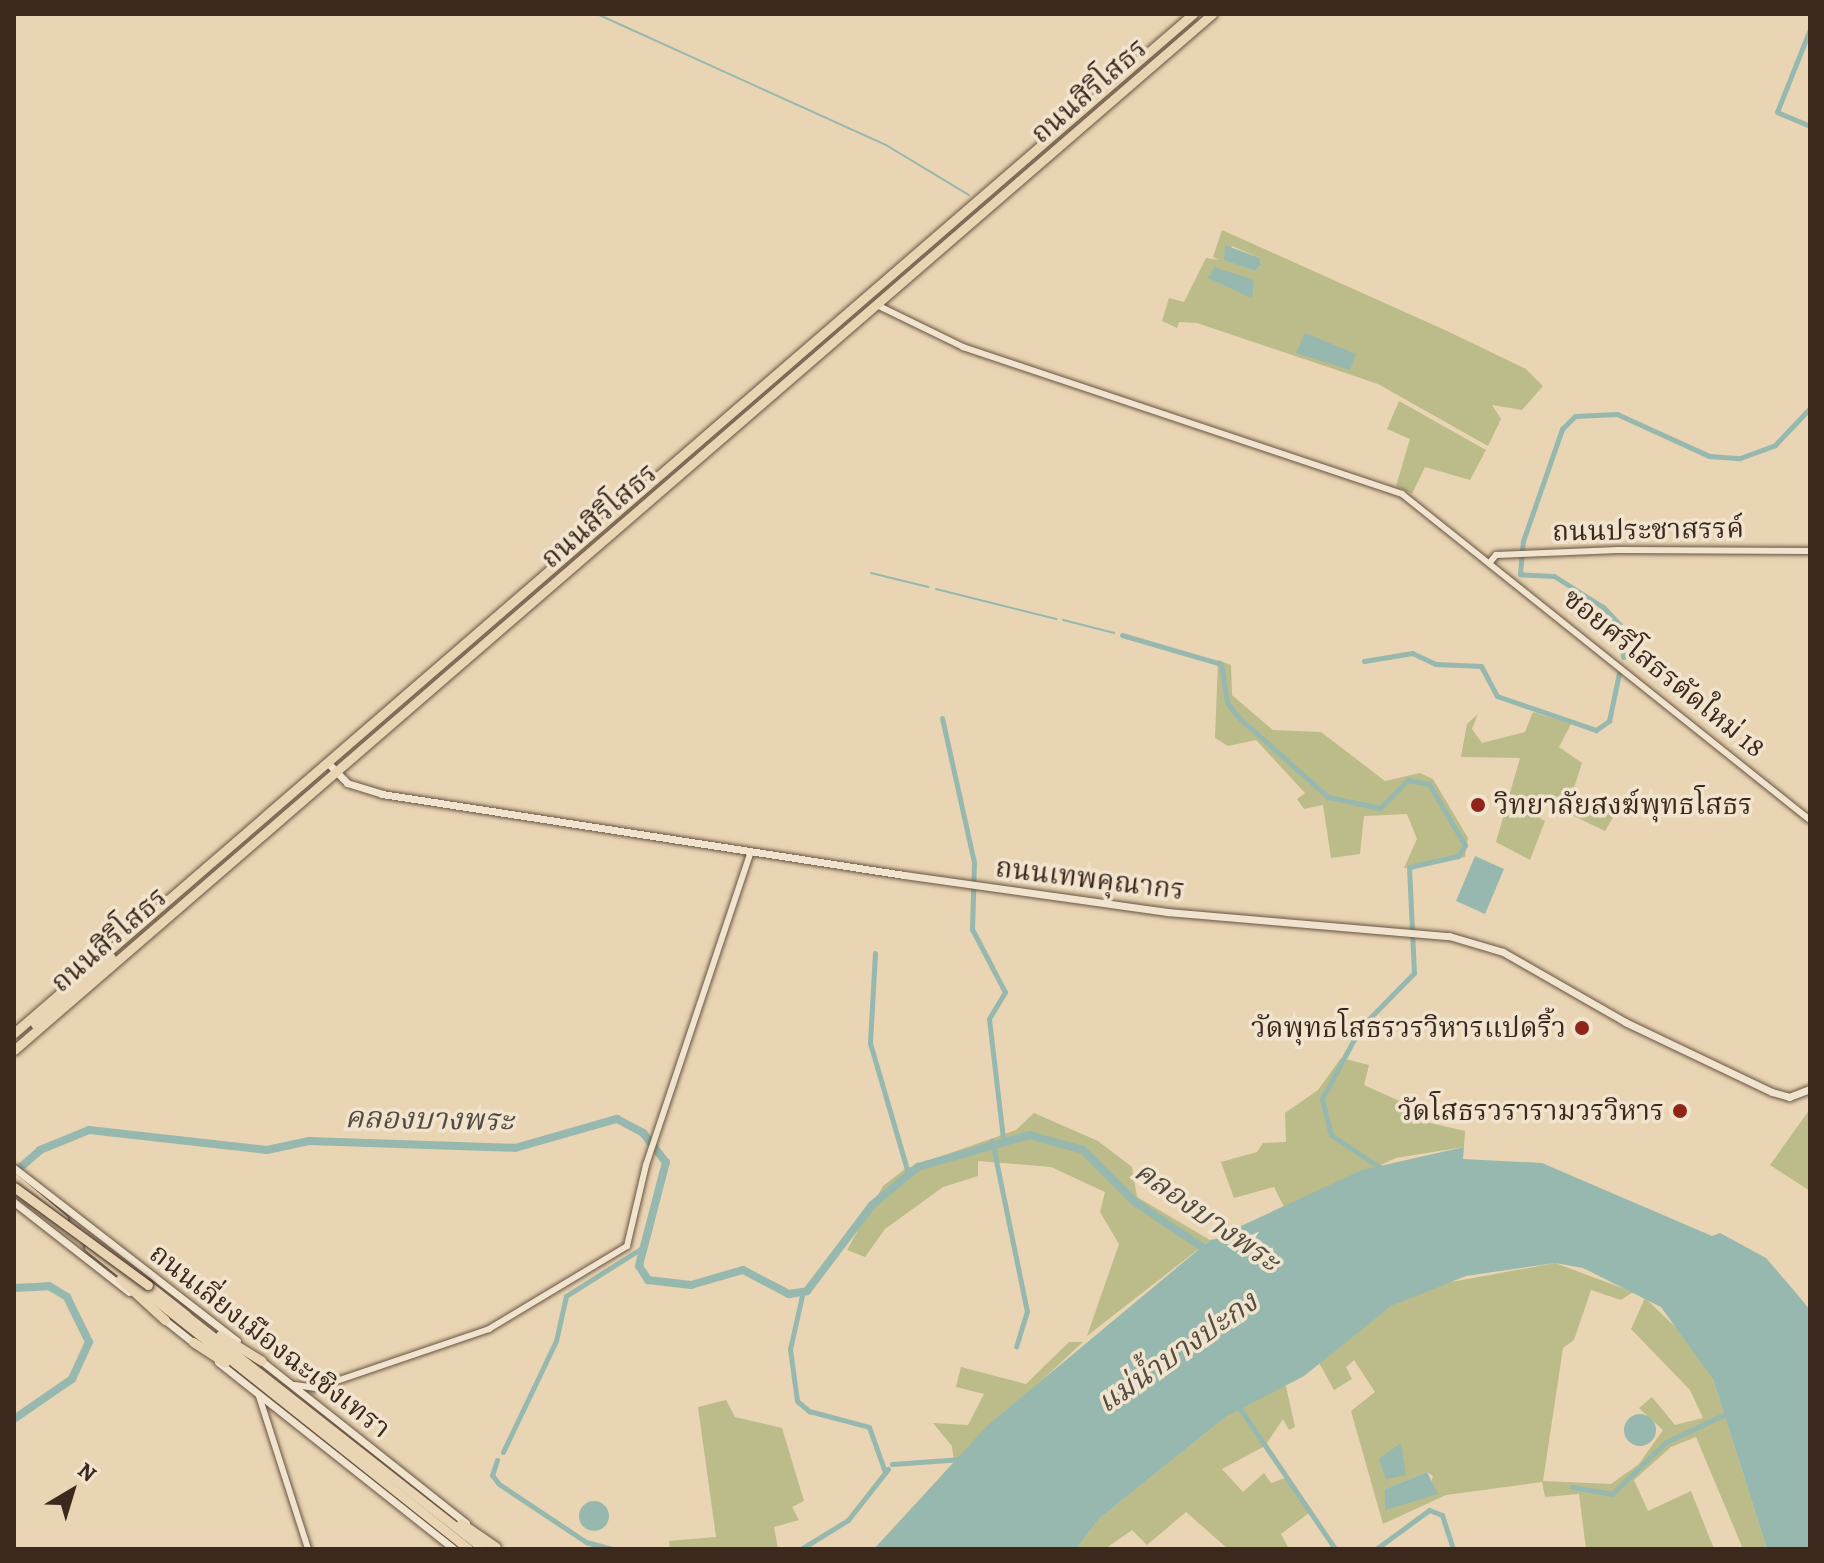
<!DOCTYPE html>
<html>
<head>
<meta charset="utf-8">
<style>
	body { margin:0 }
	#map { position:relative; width:1824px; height:1563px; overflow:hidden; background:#e9d5b3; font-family:Alegreya,"Noto Serif Thai",serif }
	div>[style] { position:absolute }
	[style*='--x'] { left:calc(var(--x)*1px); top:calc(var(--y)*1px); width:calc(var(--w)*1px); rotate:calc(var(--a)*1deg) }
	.green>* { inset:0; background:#bbbc89 }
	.water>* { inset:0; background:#97b8ae }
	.round { border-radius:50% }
	.stream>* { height:2px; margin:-1px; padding:0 1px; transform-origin:1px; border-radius:1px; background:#97b8ae }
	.canal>* { height:5px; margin:-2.5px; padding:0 2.5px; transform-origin:2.5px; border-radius:2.5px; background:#97b8ae }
	.river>* { height:8px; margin:-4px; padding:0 4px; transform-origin:4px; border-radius:4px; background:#97b8ae }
	.roads { filter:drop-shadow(0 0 2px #685343) drop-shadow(0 0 2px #685343) }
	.tertiary>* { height:6px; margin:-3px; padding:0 3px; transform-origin:3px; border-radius:3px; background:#f1e4ce }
	.secondary>* { height:7px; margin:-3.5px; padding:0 3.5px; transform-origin:3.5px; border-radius:3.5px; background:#f1e4ce }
	.trunk>* { height:9px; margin:-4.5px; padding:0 4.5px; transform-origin:4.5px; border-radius:4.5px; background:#e9d5b3 }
	.bridges { filter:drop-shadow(0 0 2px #3d281e) drop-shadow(0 0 2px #3d281e) }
	.trunk-bridge>* { height:9px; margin:-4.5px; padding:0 4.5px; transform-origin:4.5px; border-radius:4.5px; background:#e9d5b3 }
	.dots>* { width:22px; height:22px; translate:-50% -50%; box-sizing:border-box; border:4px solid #f1e4ce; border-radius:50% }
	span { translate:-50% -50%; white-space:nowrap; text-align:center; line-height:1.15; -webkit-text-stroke:7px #f1e4ce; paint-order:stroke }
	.street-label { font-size:28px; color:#3d281e }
	.poi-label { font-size:28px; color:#3d281e }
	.left { translate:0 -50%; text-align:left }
	.right { translate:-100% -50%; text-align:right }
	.water-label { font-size:30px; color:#544c42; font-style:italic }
	.frame { position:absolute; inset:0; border:16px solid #3d281e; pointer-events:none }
	.north { position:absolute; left:32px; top:1451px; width:80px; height:80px; -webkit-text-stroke:6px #f1e4ce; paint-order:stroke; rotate:38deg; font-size:22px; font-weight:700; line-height:32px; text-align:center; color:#3d281e }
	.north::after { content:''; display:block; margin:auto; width:28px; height:36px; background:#3d281e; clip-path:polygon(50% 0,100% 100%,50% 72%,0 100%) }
</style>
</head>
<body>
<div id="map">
	<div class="green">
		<i style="clip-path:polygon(evenodd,1222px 230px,1447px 331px,1526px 369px,1543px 386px,1522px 410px,1492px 405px,1501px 419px,1488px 446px,1378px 384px,1197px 323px,1179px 322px,1177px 328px,1162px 321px,1169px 298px,1184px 302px,1206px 258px,1219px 260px,1213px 257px,1222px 230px,1232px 246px,1260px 258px,1261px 265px,1255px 271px,1225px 260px,1232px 246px)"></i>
		<i style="clip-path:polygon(1399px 401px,1486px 450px,1470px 480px,1425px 467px,1412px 494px,1396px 486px,1410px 439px,1387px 429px)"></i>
		<i style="clip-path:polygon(1218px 660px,1231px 665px,1232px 695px,1273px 730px,1321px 732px,1385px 781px,1420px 773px,1433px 779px,1468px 838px,1465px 857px,1404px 868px,1417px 839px,1407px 814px,1364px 816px,1360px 854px,1331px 858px,1323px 805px,1304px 809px,1297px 799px,1305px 793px,1256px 740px,1228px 746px,1215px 738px)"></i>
		<i style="clip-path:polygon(1533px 712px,1571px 724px,1559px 747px,1582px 763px,1572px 794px,1580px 804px,1619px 807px,1605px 831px,1536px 798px,1533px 814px,1545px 821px,1530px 860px,1496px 842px,1520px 758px,1461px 757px,1467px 724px,1478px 714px,1472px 729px,1482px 743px,1525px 732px)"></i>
		<i style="clip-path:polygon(1341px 1058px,1369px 1065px,1364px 1085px,1404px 1103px,1413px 1119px,1465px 1131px,1464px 1147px,1396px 1158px,1285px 1209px,1274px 1187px,1234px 1198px,1221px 1162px,1257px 1152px,1263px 1143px,1286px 1142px,1285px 1113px,1318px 1090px)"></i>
		<i style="clip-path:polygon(1810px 1109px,1810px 1191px,1770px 1165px)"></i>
		<i style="clip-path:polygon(1034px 1113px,1098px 1141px,1132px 1167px,1137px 1197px,1210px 1240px,1087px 1336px,1119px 1244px,1100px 1212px,1105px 1192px,1051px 1167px,978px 1161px,978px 1176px,943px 1187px,885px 1229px,865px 1257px,847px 1250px,883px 1186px,905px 1169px,1016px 1130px)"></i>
		<i style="clip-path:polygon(evenodd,1555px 1263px,1633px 1292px,1621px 1300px,1591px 1290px,1574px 1340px,1563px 1348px,1543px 1481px,1611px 1484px,1639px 1464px,1663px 1430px,1639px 1408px,1652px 1397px,1675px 1425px,1703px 1418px,1690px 1390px,1631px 1329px,1645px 1298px,1690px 1341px,1713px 1379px,1767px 1549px,1743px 1549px,1696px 1437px,1671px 1447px,1634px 1480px,1648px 1511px,1691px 1491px,1714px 1549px,1586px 1549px,1579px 1494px,1545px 1497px,1542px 1482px,1446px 1495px,1383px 1524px,1351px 1411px,1375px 1392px,1354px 1360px,1346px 1367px,1352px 1379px,1334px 1390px,1317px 1359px,1391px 1306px,1440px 1284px,1555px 1263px,1427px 1472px,1433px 1476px,1427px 1496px,1409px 1502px,1385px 1489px,1427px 1472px)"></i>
		<i style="clip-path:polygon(1069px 1342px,1083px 1342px,954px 1462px,952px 1446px,933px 1423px,968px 1425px,984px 1394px,956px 1387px,961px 1367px,1026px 1384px)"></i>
		<i style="clip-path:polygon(1285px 1382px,1295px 1427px,1289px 1430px,1283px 1419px,1265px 1446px,1222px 1469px,1243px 1492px,1264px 1473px,1271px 1483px,1288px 1477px,1309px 1513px,1281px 1534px,1289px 1549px,1228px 1549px,1186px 1512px,1147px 1545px,1132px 1530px,1105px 1549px,1076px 1549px,1100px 1518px,1227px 1416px)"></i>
		<i style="clip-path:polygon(726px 1400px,735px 1417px,782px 1428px,804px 1501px,792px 1507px,799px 1520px,774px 1527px,778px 1549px,670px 1549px,669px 1541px,716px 1537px,698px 1407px)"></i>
	</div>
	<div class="water">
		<i style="clip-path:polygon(1225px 245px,1260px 258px,1261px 265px,1255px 271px,1224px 260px)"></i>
		<i style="clip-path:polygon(1214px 267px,1254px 280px,1252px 298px,1208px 278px)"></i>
		<i style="clip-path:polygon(1305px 333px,1356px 354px,1350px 370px,1296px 353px)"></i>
		<i style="clip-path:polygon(1475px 856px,1504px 869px,1485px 914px,1456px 901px)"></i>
		<i style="clip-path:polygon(1464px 1147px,1463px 1159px,1542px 1163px,1712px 1236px,1720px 1233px,1766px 1258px,1797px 1294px,1810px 1310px,1810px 1549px,1767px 1549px,1713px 1379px,1661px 1307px,1583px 1268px,1555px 1263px,1466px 1276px,1391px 1306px,1304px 1376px,1227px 1416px,1100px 1518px,1076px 1549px,874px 1549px,987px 1426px,1210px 1240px,1242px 1234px,1241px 1226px,1362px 1170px)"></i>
		<i class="round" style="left:1624px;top:1414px;width:32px;height:32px"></i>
		<i style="clip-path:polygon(1401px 1443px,1406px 1475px,1386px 1479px,1379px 1459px)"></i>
		<i style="clip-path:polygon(1427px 1472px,1438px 1494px,1385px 1510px,1385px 1489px)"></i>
		<i class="round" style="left:579px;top:1501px;width:30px;height:30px"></i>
	</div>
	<div class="stream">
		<i style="--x:597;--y:14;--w:317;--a:24.4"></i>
		<i style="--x:886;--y:145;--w:97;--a:31.1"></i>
		<i style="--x:871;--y:573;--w:59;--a:13.8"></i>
		<i style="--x:936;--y:589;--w:124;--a:14"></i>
		<i style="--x:1063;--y:620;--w:53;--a:14.3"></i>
	</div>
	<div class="canal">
		<i style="--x:1810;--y:29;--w:89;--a:111.7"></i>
		<i style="--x:1777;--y:112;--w:36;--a:23"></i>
		<i style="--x:1122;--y:635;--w:103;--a:16.3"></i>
		<i style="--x:1221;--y:664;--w:38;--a:81"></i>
		<i style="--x:1227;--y:702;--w:17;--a:54"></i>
		<i style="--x:1237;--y:716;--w:122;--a:41.7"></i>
		<i style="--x:1328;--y:797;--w:53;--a:11.9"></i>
		<i style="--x:1380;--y:808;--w:40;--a:-45"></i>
		<i style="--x:1408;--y:780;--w:21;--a:11"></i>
		<i style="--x:1429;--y:784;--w:71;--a:59.5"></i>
		<i style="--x:1465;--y:845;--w:13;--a:122"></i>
		<i style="--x:1458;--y:856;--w:50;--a:167.3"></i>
		<i style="--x:1409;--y:867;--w:106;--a:87.3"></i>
		<i style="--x:1414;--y:973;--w:77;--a:134.5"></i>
		<i style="--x:1360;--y:1028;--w:81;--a:118.2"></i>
		<i style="--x:1322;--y:1099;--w:37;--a:76"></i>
		<i style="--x:1331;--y:1135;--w:60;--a:33.4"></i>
		<i style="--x:1623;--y:657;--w:32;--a:-95"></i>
		<i style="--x:1620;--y:625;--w:25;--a:-133"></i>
		<i style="--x:1603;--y:607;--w:58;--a:-147.7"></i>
		<i style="--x:1554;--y:576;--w:34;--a:-177"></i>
		<i style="--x:1520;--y:574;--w:33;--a:-85"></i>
		<i style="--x:1523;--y:541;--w:119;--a:-70.8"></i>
		<i style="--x:1562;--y:429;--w:18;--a:-45"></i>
		<i style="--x:1575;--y:416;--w:42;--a:-2.7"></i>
		<i style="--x:1617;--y:414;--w:101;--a:24.5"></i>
		<i style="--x:1709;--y:456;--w:31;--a:4"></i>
		<i style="--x:1740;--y:458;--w:37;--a:-20"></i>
		<i style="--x:1775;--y:445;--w:51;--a:-46.6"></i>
		<i style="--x:1364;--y:661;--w:49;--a:-9.5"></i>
		<i style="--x:1412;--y:653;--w:26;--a:25"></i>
		<i style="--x:1436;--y:664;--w:45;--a:2.5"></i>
		<i style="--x:1481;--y:666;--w:34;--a:62"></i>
		<i style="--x:1497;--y:696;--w:105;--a:19"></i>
		<i style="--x:1596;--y:730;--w:16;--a:-35"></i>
		<i style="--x:1609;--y:721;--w:49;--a:-78.2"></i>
		<i style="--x:942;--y:718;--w:148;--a:77.5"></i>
		<i style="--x:974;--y:862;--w:67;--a:91.7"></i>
		<i style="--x:972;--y:929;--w:71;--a:62.4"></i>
		<i style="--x:1005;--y:992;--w:31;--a:121"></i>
		<i style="--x:989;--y:1019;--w:121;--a:83.3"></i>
		<i style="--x:875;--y:953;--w:90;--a:93.2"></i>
		<i style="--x:870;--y:1043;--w:135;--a:73.7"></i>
		<i style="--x:992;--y:1141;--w:174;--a:78.4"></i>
		<i style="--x:1027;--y:1311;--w:37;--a:107"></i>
		<i style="--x:803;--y:1291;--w:59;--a:102.6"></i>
		<i style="--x:790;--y:1349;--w:52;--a:82.3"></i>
		<i style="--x:797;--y:1401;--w:16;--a:40"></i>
		<i style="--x:809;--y:1411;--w:62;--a:14.9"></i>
		<i style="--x:869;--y:1427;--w:48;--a:70.4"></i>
		<i style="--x:1237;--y:1404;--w:175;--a:55.9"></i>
		<i style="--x:503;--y:1452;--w:123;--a:-64.5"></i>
		<i style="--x:556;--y:1341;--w:46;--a:-77.5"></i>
		<i style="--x:566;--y:1296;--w:93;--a:-32.3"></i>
		<i style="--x:497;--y:1460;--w:16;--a:108"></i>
		<i style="--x:492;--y:1475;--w:11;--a:52"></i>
		<i style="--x:499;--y:1484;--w:105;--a:33.7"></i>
		<i style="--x:586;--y:1542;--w:28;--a:15"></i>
		<i style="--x:892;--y:1464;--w:70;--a:-4.1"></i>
		<i style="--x:1572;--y:1487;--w:41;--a:9.9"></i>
		<i style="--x:1612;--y:1494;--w:75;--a:-43.9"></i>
		<i style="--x:1666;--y:1442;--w:71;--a:-25.1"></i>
		<i style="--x:801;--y:1549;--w:55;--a:-31.7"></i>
		<i style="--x:848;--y:1520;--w:65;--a:-51.9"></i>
		<i style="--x:1376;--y:1549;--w:66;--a:-36.3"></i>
		<i style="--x:1429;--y:1510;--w:14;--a:21"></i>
		<i style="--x:1442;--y:1515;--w:36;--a:72"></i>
	</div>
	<div class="river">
		<i style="--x:14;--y:1173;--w:35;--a:-41"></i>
		<i style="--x:40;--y:1150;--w:53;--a:-22.2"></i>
		<i style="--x:89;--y:1130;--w:179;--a:6.4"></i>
		<i style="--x:267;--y:1150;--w:43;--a:-12.1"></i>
		<i style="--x:309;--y:1141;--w:206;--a:1.9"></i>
		<i style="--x:515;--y:1148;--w:106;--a:-15.9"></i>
		<i style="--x:617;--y:1119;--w:30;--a:28"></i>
		<i style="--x:643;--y:1133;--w:37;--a:52"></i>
		<i style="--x:666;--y:1162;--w:107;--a:104.6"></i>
		<i style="--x:639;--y:1266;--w:17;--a:57"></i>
		<i style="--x:648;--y:1280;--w:43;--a:6.6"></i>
		<i style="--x:691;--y:1285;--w:54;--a:-16.1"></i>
		<i style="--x:743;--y:1270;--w:52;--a:27.6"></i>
		<i style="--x:789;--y:1294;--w:18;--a:-9"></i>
		<i style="--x:807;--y:1291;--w:108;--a:-52.9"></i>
		<i style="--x:872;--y:1205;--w:60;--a:-39.6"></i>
		<i style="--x:918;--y:1167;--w:116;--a:-16.1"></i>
		<i style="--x:1029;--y:1135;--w:56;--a:15.5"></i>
		<i style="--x:1083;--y:1150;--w:74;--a:45"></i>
		<i style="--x:1135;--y:1202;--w:92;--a:33.9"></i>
		<i style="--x:14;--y:1288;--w:35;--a:-3"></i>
		<i style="--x:49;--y:1286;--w:21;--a:31"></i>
		<i style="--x:67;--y:1297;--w:50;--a:63.9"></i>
		<i style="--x:89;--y:1342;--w:41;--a:114.7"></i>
		<i style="--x:72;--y:1379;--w:70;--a:145.4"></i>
	</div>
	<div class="roads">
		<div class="tertiary">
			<i style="--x:877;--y:305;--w:96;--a:26"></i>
			<i style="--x:963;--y:347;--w:463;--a:18.5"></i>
			<i style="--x:1402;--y:494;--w:522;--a:38.63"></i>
			<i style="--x:1491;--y:561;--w:8;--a:-50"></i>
			<i style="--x:1496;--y:555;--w:122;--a:-2.3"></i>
			<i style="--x:1618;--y:550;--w:192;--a:0.3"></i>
			<i style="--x:295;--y:1385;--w:21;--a:8"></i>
			<i style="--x:316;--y:1388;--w:183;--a:-18.8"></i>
			<i style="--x:489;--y:1329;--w:161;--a:-31"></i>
			<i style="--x:627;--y:1246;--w:83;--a:-76.8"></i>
			<i style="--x:646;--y:1165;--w:330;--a:-71.5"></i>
			<i style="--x:259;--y:1396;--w:161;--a:72.2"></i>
		</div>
		<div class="secondary">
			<i style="--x:328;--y:763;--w:28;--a:46"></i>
			<i style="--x:347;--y:783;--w:37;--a:17"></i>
			<i style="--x:382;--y:794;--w:528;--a:8.82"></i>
			<i style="--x:904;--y:875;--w:266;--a:8"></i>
			<i style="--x:1167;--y:912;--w:283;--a:4.9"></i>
			<i style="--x:1449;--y:936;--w:56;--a:16.5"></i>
			<i style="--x:1503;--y:952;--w:141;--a:29.8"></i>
			<i style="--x:1625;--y:1022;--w:163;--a:25.5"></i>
			<i style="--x:1772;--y:1092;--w:18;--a:16"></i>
			<i style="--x:1789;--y:1097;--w:22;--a:-21"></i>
			<i style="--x:14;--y:1168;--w:282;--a:37.8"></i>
			<i style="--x:14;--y:1202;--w:146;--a:38"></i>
			<i style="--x:161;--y:1317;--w:43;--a:38.5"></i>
			<i style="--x:259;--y:1359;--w:264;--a:38.4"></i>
			<i style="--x:218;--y:1362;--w:301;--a:38.4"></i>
		</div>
		<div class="trunk">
			<i style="--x:35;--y:1024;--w:101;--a:-41.4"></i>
			<i style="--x:14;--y:1033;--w:1558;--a:-40.84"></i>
			<i style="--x:14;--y:1050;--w:1584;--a:-40.85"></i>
			<i style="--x:14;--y:1178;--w:64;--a:39.9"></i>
			<i style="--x:89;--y:1247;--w:485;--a:38.5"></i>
			<i style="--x:120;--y:1279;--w:61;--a:42.3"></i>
			<i style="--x:148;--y:1285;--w:48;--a:38.3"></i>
			<i style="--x:184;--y:1314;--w:381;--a:38.1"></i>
			<i style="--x:220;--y:1335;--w:49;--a:31.8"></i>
			<i style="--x:193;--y:1342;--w:38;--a:33"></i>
			<i style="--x:461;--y:1523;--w:42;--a:34.4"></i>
		</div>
	</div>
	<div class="bridges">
		<div class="trunk-bridge">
			<i style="--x:14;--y:1187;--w:166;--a:36.2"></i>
		</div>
	</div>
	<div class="dots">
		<i style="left:1478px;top:805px;background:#8f2418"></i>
		<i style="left:1582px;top:1028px;background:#8f2418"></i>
		<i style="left:1680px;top:1111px;background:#8f2418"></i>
	</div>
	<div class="street-label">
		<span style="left:1089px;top:91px;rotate:-41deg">ถนนสิริโสธร</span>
		<span style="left:599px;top:516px;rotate:-41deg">ถนนสิริโสธร</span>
		<span style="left:1648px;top:530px;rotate:-1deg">ถนนประชาสรรค์</span>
		<span style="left:1664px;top:673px;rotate:39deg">ซอยศรีโสธรตัดใหม่ 18</span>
		<span style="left:1090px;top:879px;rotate:7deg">ถนนเทพคุณากร</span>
		<span style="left:109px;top:940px;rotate:-41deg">ถนนสิริโสธร</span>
		<span style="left:270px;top:1341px;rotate:38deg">ถนนเลี่ยงเมืองฉะเชิงเทรา</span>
	</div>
	<div class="poi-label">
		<span class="left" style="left:1494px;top:805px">วิทยาลัยสงฆ์พุทธโสธร</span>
		<span class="right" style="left:1566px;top:1028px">วัดพุทธโสธรวรวิหารแปดริ้ว</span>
		<span class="right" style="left:1664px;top:1111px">วัดโสธรวรารามวรวิหาร</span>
	</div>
	<div class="water-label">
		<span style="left:429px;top:1119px;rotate:1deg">คลองบางพระ</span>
		<span style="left:1207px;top:1216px;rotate:35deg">คลองบางพระ</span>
		<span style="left:1177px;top:1352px;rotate:-35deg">แม่น้ำบางปะกง</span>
	</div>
	<div class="frame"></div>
	<div class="north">N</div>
</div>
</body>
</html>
